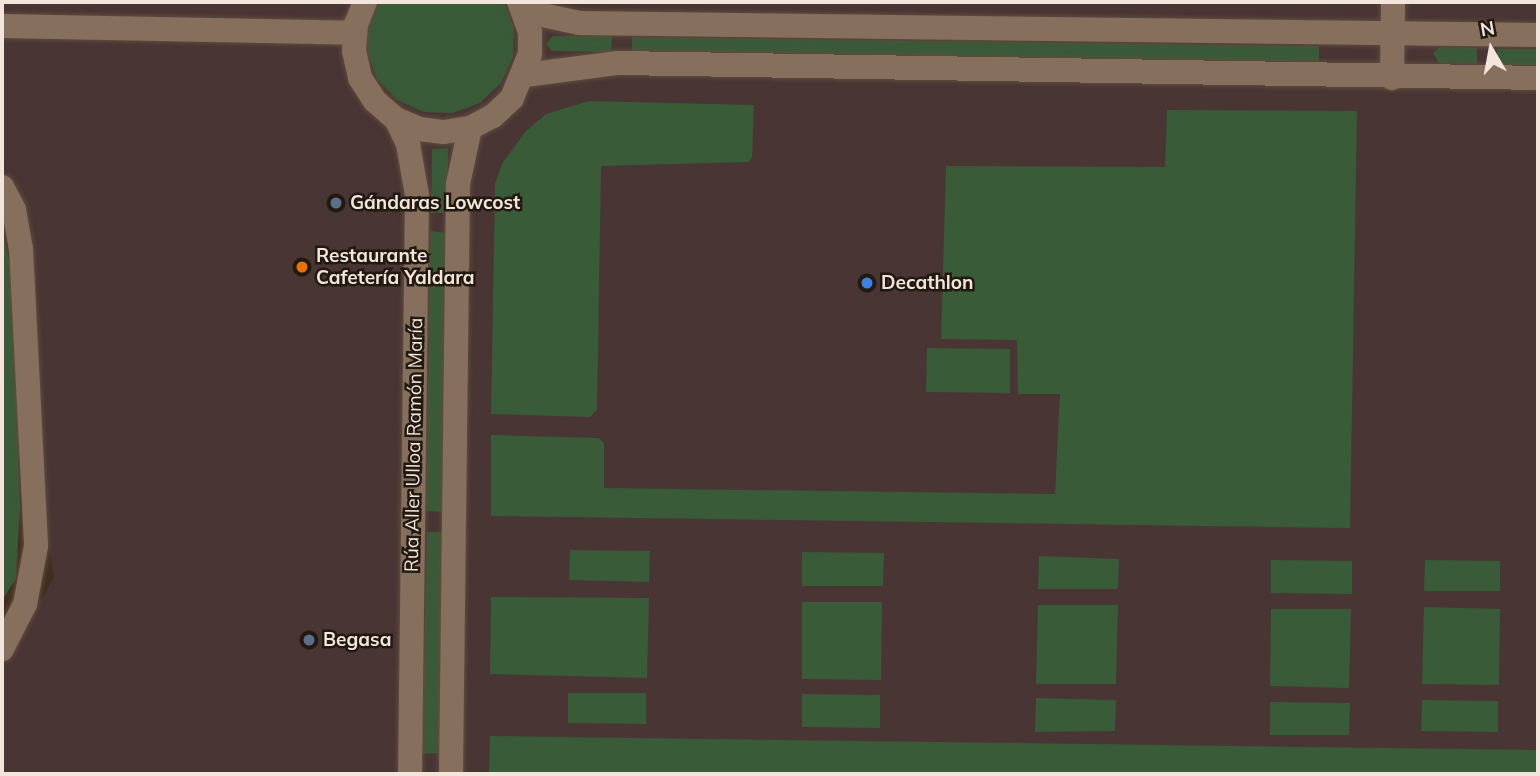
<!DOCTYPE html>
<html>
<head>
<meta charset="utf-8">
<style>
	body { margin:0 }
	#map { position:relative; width:1540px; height:776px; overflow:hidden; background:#432e1d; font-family:Mulish,sans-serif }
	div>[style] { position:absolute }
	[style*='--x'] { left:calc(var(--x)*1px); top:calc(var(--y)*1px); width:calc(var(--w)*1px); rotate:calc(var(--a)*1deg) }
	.industrial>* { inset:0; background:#493534 }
	.green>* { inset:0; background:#395b38 }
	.roads { filter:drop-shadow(0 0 2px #5e4c3d) drop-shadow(0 0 2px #5e4c3d) }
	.minor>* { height:24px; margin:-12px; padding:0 12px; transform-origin:12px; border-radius:12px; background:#876f5d }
	.dots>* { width:19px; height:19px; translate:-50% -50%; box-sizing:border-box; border:4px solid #221911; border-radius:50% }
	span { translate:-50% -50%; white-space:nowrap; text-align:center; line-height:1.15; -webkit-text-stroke:5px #221911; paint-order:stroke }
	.poi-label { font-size:19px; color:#f3e5db; font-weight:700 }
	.left { translate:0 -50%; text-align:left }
	.street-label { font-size:19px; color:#f3e5db }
	.frame { position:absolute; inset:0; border:4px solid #f3e5db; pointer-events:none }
	.north { position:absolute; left:1456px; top:14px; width:70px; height:70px; -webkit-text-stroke:5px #221911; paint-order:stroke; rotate:350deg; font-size:19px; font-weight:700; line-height:28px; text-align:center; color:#f3e5db }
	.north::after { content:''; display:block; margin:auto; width:24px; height:32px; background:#f3e5db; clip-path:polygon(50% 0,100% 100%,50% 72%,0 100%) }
</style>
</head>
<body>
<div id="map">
	<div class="industrial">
		<i style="clip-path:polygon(2px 2px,1538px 2px,1538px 774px,2px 774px,2px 669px,54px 577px,44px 519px,17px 200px,2px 173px)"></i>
	</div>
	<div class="green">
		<i style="clip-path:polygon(378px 2px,504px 2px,514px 28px,513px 57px,501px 83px,480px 103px,453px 113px,424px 112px,397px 100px,377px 79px,367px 52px,368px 23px)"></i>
		<i style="clip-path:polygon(612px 35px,611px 52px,552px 51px,546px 44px,553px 36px)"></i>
		<i style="clip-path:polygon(632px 37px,1319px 46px,1319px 62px,632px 51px)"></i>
		<i style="clip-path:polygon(1440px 47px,1477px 48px,1477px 64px,1439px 63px,1433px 53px)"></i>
		<i style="clip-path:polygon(1497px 49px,1538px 49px,1538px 65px,1497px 65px)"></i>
		<i style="clip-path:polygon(589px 101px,754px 105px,752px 158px,748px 162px,601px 166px,597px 410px,590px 417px,491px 414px,495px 184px,502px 164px,525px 132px,546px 114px)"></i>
		<i style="clip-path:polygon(1167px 110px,1357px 111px,1350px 528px,491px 516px,491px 435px,599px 438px,604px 443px,604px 488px,1055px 494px,1060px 394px,1018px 394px,1017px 340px,941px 339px,946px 166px,1165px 167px)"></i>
		<i style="clip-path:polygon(448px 148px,447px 213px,431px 213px,432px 149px)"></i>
		<i style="clip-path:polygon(2px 225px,14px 286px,20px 508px,16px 579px,2px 600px)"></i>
		<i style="clip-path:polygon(430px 231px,447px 233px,442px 512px,426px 511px)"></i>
		<i style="clip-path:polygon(927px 348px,1010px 349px,1010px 393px,926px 392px)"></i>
		<i style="clip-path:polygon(427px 532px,443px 532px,439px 753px,422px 754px)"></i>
		<i style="clip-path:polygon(570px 550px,650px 551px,649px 582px,569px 580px)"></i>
		<i style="clip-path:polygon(802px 552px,884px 553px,883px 586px,802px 586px)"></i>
		<i style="clip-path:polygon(1039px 556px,1119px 559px,1118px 589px,1038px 589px)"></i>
		<i style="clip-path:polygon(1271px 560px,1352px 561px,1352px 594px,1271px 593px)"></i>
		<i style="clip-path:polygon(1425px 560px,1500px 561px,1500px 591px,1424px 591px)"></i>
		<i style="clip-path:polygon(491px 597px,649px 598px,647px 678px,490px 674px)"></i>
		<i style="clip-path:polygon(802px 602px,882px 602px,881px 680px,802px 679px)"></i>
		<i style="clip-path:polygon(1038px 605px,1118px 605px,1116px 684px,1036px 684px)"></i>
		<i style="clip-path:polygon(1424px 607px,1500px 609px,1499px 685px,1422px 684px)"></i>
		<i style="clip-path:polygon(1271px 609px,1351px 609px,1349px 688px,1270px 686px)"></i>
		<i style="clip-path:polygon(568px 693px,646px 693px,646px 724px,568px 723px)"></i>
		<i style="clip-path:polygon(802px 694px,880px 695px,880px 728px,802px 727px)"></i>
		<i style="clip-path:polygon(1036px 698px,1116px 700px,1115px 731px,1035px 732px)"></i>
		<i style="clip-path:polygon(1422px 700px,1498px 701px,1498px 732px,1421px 731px)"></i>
		<i style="clip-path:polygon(1270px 702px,1350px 703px,1349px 735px,1270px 735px)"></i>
		<i style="clip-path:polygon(490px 736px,1538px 750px,1538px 774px,489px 774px)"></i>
	</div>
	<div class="roads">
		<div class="minor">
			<i style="--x:365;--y:2;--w:24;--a:112"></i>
			<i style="--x:356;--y:24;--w:27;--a:94"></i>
			<i style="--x:354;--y:51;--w:28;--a:77"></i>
			<i style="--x:360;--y:78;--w:27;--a:57"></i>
			<i style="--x:375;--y:101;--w:28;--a:41"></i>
			<i style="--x:396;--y:119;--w:25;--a:23"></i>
			<i style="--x:419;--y:129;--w:25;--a:7"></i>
			<i style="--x:444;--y:132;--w:26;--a:-9"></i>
			<i style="--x:470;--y:128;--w:26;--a:-28"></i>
			<i style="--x:493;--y:116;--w:26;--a:-43"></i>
			<i style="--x:512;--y:98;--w:48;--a:-67.8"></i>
			<i style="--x:530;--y:54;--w:22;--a:-90"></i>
			<i style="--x:530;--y:32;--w:32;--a:-110"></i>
			<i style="--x:524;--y:11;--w:57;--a:12.1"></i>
			<i style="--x:580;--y:23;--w:958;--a:0.72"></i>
			<i style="--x:2;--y:26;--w:353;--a:1.1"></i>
			<i style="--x:525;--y:75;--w:94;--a:-7.4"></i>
			<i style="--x:618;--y:63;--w:920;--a:0.93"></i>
			<i style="--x:1392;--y:78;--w:76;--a:-89.2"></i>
			<i style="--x:396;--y:119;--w:28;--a:64"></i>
			<i style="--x:408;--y:144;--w:52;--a:80"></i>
			<i style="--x:417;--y:195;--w:579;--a:90.69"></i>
			<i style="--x:2;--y:187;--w:26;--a:62"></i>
			<i style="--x:14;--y:210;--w:39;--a:80"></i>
			<i style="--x:21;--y:248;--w:298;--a:87.1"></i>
			<i style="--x:36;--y:546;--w:59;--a:100.7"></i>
			<i style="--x:25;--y:604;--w:51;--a:117.1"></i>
			<i style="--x:451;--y:774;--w:590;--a:-89.32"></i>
			<i style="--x:458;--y:184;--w:57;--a:-77.9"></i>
		</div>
	</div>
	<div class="dots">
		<i style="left:336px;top:203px;background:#5c6f8a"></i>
		<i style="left:302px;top:267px;background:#e8710a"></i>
		<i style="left:867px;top:283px;background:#3f7fe0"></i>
		<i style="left:309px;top:640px;background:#5c6f8a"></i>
	</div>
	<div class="poi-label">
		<span class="left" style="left:350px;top:203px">Gándaras Lowcost</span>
		<span class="left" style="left:316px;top:267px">Restaurante<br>Cafetería Yaldara</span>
		<span class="left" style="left:881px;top:283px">Decathlon</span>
		<span class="left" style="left:323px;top:640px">Begasa</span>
	</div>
	<div class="street-label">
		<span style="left:414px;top:445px;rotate:-89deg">Rúa Aller Ulloa Ramón María</span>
	</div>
	<div class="frame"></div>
	<div class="north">N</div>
</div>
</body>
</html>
